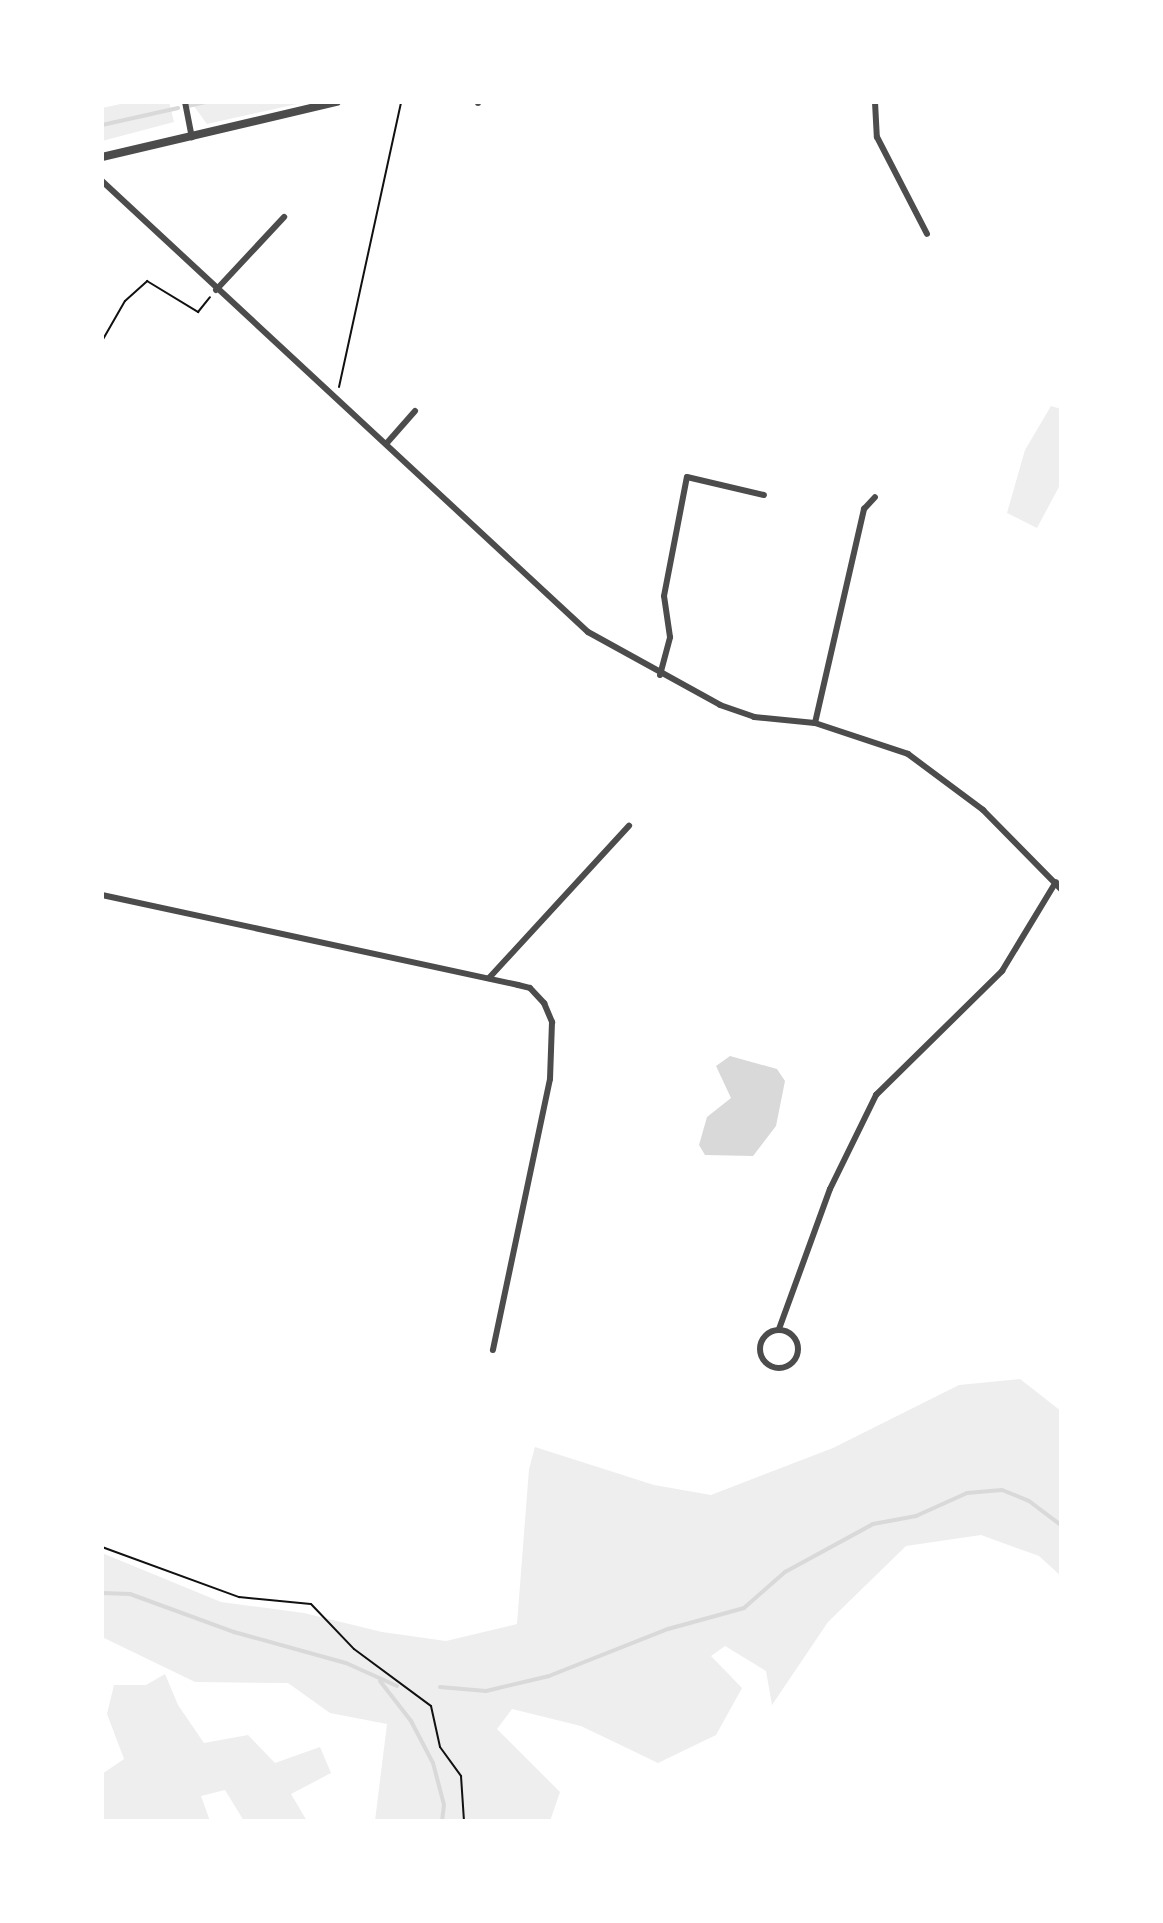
<!DOCTYPE html>
<html>
<head>
<meta charset="utf-8">
<style>
	body { margin:0 }
	#map { position:relative; width:1163px; height:1923px; overflow:hidden; background:#fff; font-family:"Public Sans",sans-serif }
	div>[style] { position:absolute }
	[style*='--x'] { left:calc(var(--x)*1px); top:calc(var(--y)*1px); width:calc(var(--w)*1px); rotate:calc(var(--a)*1deg) }
	.green>* { inset:0; background:#eee }
	.water>* { inset:0; background:#d9d9d9 }
	.stream>* { height:4px; margin:-2px; padding:0 2px; transform-origin:2px; border-radius:2px; background:#d9d9d9 }
	.path>* { height:2px; margin:-1px; padding:0 1px; transform-origin:1px; border-radius:1px; background:#111 }
	.minor>* { height:6px; margin:-3px; padding:0 3px; transform-origin:3px; border-radius:3px; background:#4c4c4c }
	.minor>.ring { margin:-3px; padding:0; box-sizing:content-box; background:none; border:6px solid #4c4c4c; border-radius:50% }
	.tertiary>* { height:8px; margin:-4px; padding:0 4px; transform-origin:4px; border-radius:4px; background:#4c4c4c }
	span { translate:-50% -50%; white-space:nowrap; text-align:center; line-height:1.15; -webkit-text-stroke:6px #fff; paint-order:stroke }
	.frame { position:absolute; inset:0; border:104px solid #fff; pointer-events:none }
</style>
</head>
<body>
<div id="map">
	<div class="green">
		<i style="clip-path:polygon(130px 102px,169px 102px,174px 122px,102px 141px,102px 108px)"></i>
		<i style="clip-path:polygon(191px 102px,306px 102px,207px 124px)"></i>
		<i style="clip-path:polygon(1051px 406px,1061px 409px,1061px 483px,1037px 528px,1007px 513px,1025px 450px)"></i>
		<i style="clip-path:polygon(1020px 1379px,1061px 1411px,1061px 1576px,1039px 1556px,981px 1535px,906px 1546px,828px 1622px,772px 1705px,766px 1671px,725px 1646px,711px 1656px,742px 1688px,716px 1735px,658px 1763px,581px 1726px,512px 1709px,497px 1729px,560px 1792px,550px 1821px,375px 1821px,387px 1724px,330px 1713px,288px 1683px,195px 1682px,102px 1637px,102px 1553px,221px 1602px,304px 1613px,382px 1632px,446px 1641px,517px 1624px,529px 1469px,535px 1447px,654px 1485px,711px 1495px,833px 1448px,959px 1385px)"></i>
		<i style="clip-path:polygon(165px 1674px,178px 1705px,204px 1743px,248px 1735px,275px 1763px,320px 1747px,331px 1773px,291px 1794px,307px 1821px,244px 1821px,225px 1790px,201px 1796px,210px 1821px,102px 1821px,102px 1774px,124px 1759px,107px 1714px,114px 1685px,146px 1685px)"></i>
	</div>
	<div class="water">
		<i style="clip-path:polygon(730px 1056px,777px 1069px,785px 1081px,776px 1126px,753px 1156px,705px 1155px,699px 1145px,707px 1117px,731px 1098px,716px 1066px)"></i>
	</div>
	<div class="stream">
		<i style="--x:188;--y:106;--w:18;--a:-13"></i>
		<i style="--x:102;--y:125;--w:78;--a:-12.6"></i>
		<i style="--x:102;--y:1593;--w:28;--a:2"></i>
		<i style="--x:130;--y:1594;--w:111;--a:20.1"></i>
		<i style="--x:234;--y:1632;--w:116;--a:15.5"></i>
		<i style="--x:346;--y:1663;--w:56;--a:24.3"></i>
		<i style="--x:380;--y:1681;--w:51;--a:52.2"></i>
		<i style="--x:411;--y:1721;--w:47;--a:62.4"></i>
		<i style="--x:433;--y:1763;--w:43;--a:75.3"></i>
		<i style="--x:444;--y:1805;--w:16;--a:97"></i>
		<i style="--x:440;--y:1687;--w:46;--a:5"></i>
		<i style="--x:486;--y:1691;--w:65;--a:-13.4"></i>
		<i style="--x:549;--y:1676;--w:128;--a:-21.6"></i>
		<i style="--x:668;--y:1629;--w:79;--a:-15.4"></i>
		<i style="--x:744;--y:1608;--w:55;--a:-41.3"></i>
		<i style="--x:785;--y:1572;--w:100;--a:-28.6"></i>
		<i style="--x:873;--y:1524;--w:44;--a:-10.5"></i>
		<i style="--x:916;--y:1516;--w:56;--a:-24.3"></i>
		<i style="--x:967;--y:1493;--w:35;--a:-5"></i>
		<i style="--x:1002;--y:1490;--w:29;--a:22"></i>
		<i style="--x:1029;--y:1501;--w:40;--a:37"></i>
	</div>
	<div class="path">
		<i style="--x:102;--y:341;--w:46;--a:-60.1"></i>
		<i style="--x:125;--y:301;--w:30;--a:-42"></i>
		<i style="--x:147;--y:281;--w:60;--a:31.3"></i>
		<i style="--x:198;--y:312;--w:19;--a:-51"></i>
		<i style="--x:339;--y:387;--w:292;--a:-77.7"></i>
		<i style="--x:102;--y:1547;--w:146;--a:20.1"></i>
		<i style="--x:239;--y:1597;--w:72;--a:5.6"></i>
		<i style="--x:311;--y:1604;--w:62;--a:46.3"></i>
		<i style="--x:354;--y:1649;--w:96;--a:36.5"></i>
		<i style="--x:431;--y:1706;--w:42;--a:77.6"></i>
		<i style="--x:440;--y:1747;--w:36;--a:54"></i>
		<i style="--x:461;--y:1776;--w:45;--a:86.2"></i>
	</div>
	<div class="minor">
		<i style="--x:185;--y:102;--w:36;--a:79"></i>
		<i style="--x:478;--y:102;--w:1;--a:90"></i>
		<i style="--x:875;--y:102;--w:35;--a:87"></i>
		<i style="--x:877;--y:137;--w:109;--a:62.7"></i>
		<i style="--x:102;--y:181;--w:663;--a:42.86"></i>
		<i style="--x:588;--y:632;--w:151;--a:28.9"></i>
		<i style="--x:720;--y:705;--w:36;--a:19"></i>
		<i style="--x:754;--y:717;--w:61;--a:5.6"></i>
		<i style="--x:815;--y:723;--w:98;--a:18.4"></i>
		<i style="--x:908;--y:754;--w:94;--a:36.7"></i>
		<i style="--x:983;--y:810;--w:111;--a:45.4"></i>
		<i style="--x:216;--y:290;--w:100;--a:-47"></i>
		<i style="--x:386;--y:444;--w:44;--a:-48.7"></i>
		<i style="--x:660;--y:675;--w:39;--a:-75"></i>
		<i style="--x:670;--y:637;--w:41;--a:-98.3"></i>
		<i style="--x:664;--y:596;--w:121;--a:-79.1"></i>
		<i style="--x:687;--y:477;--w:79;--a:13.2"></i>
		<i style="--x:815;--y:723;--w:220;--a:-77.1"></i>
		<i style="--x:864;--y:509;--w:16;--a:-47"></i>
		<i style="--x:102;--y:895;--w:426;--a:12.2"></i>
		<i style="--x:518;--y:985;--w:12;--a:14"></i>
		<i style="--x:530;--y:988;--w:21;--a:47"></i>
		<i style="--x:544;--y:1003;--w:21;--a:67"></i>
		<i style="--x:552;--y:1022;--w:57;--a:92"></i>
		<i style="--x:550;--y:1079;--w:277;--a:101.9"></i>
		<i style="--x:489;--y:978;--w:207;--a:-47.4"></i>
		<i style="--x:779;--y:1329;--w:149;--a:-70"></i>
		<i style="--x:830;--y:1189;--w:105;--a:-63.9"></i>
		<i style="--x:876;--y:1095;--w:177;--a:-44.5"></i>
		<i style="--x:1002;--y:971;--w:104;--a:-58.8"></i>
		<i class="ring" style="left:760px;top:1330px;width:32px;height:32px"></i>
	</div>
	<div class="tertiary">
		<i style="--x:102;--y:157;--w:241;--a:-13.2"></i>
	</div>
	<div class="frame"></div>
</div>
</body>
</html>
